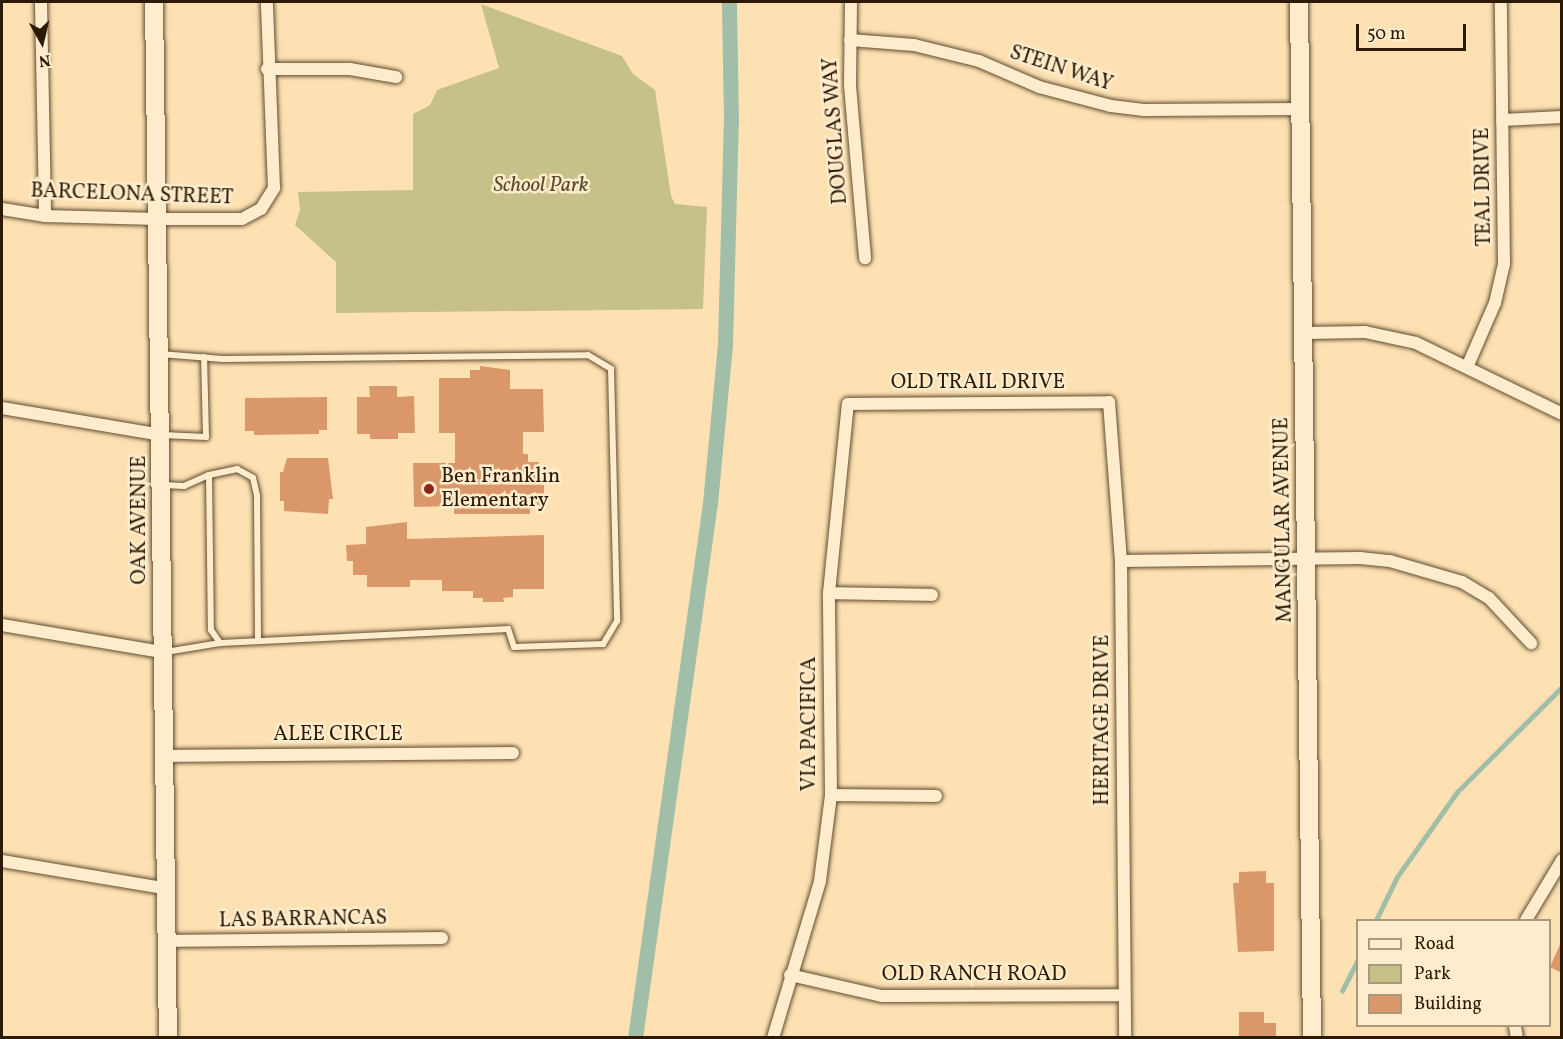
<!DOCTYPE html>
<html>
<head>
<meta charset="utf-8">
<style>
	body { margin:0 }
	#map { position:relative; width:1563px; height:1039px; overflow:hidden; background:#fde1b2; font-family:Vollkorn,serif }
	div>[style] { position:absolute }
	[style*='--x'] { left:calc(var(--x)*1px); top:calc(var(--y)*1px); width:calc(var(--w)*1px); rotate:calc(var(--a)*1deg) }
	.green>* { inset:0; background:#c5c188 }
	.stream>* { height:4.5px; margin:-2.25px; padding:0 2.25px; transform-origin:2.25px; border-radius:2.25px; background:#a0bea8 }
	.canal>* { height:15px; margin:-7.5px; padding:0 7.5px; transform-origin:7.5px; border-radius:7.5px; background:#a0bea8 }
	.building>* { inset:0; background:#da976a }
	.roads { filter:drop-shadow(0 0 2px #604c30) drop-shadow(0 0 2px #604c30) }
	.lane>* { height:6px; margin:-3px; padding:0 3px; transform-origin:3px; border-radius:3px; background:#feeccd }
	.street>* { height:12px; margin:-6px; padding:0 6px; transform-origin:6px; border-radius:6px; background:#feeccd }
	.secondary>* { height:18px; margin:-9px; padding:0 9px; transform-origin:9px; border-radius:9px; background:#feeccd }
	.dots>* { width:16px; height:16px; translate:-50% -50%; box-sizing:border-box; border:3px solid #feeccd; border-radius:50% }
	span { translate:-50% -50%; white-space:nowrap; text-align:center; line-height:1.15; -webkit-text-stroke:5px #feeccd; paint-order:stroke }
	.street-label { font-size:21px; color:#2c1a05 }
	.park-label { font-size:21px; color:#5a4c2c; font-style:italic }
	.poi-label { font-size:21px; color:#2c1a05 }
	.left { translate:0 -50%; text-align:left }
	.frame { position:absolute; inset:0; border:3px solid #2c1a05; pointer-events:none }
	.legend { position:absolute; left:1356px; top:919px; width:195px; height:108px; box-sizing:border-box; background:#feeccd; border:2px solid #aa987d; margin:0; padding:8px 10px; list-style:none; font-size:18px; color:#2c1a05 }
	.legend li { display:flex; align-items:center; gap:12px; height:30px }
	.legend b { width:30px; border:2px solid #aa987d }
	.north { position:absolute; left:12px; top:12px; width:60px; height:60px; -webkit-text-stroke:4px #feeccd; paint-order:stroke; rotate:172deg; font-size:16px; font-weight:700; line-height:24px; text-align:center; color:#2c1a05 }
	.north::after { content:''; display:block; margin:auto; width:21px; height:27px; background:#2c1a05; clip-path:polygon(50% 0,100% 100%,50% 72%,0 100%) }
	.scale { position:absolute; left:1356px; top:24px; width:110px; height:27px; box-sizing:border-box; border:3px solid #2c1a05; border-top:0; padding-left:8px; font-size:18px; line-height:21px; white-space:nowrap; color:#2c1a05; -webkit-text-stroke:4px #feeccd; paint-order:stroke }
</style>
</head>
<body>
<div id="map">
	<div class="green">
		<i style="clip-path:polygon(481px 4px,622px 56px,633px 74px,655px 90px,671px 196px,675px 204px,707px 207px,703px 309px,336px 313px,336px 262px,295px 225px,300px 210px,298px 192px,413px 190px,413px 114px,430px 105px,437px 90px,499px 68px)"></i>
	</div>
	<div class="stream">
		<i style="--x:1376;--y:920;--w:48;--a:-64"></i>
		<i style="--x:1397;--y:877;--w:105;--a:-54.7"></i>
		<i style="--x:1458;--y:791;--w:147;--a:-45"></i>
		<i style="--x:1342;--y:991;--w:35;--a:-63"></i>
	</div>
	<div class="canal">
		<i style="--x:635;--y:1038;--w:540;--a:-82.02"></i>
		<i style="--x:710;--y:503;--w:160;--a:-84.6"></i>
		<i style="--x:725;--y:344;--w:223;--a:-88.5"></i>
		<i style="--x:731;--y:121;--w:119;--a:-91"></i>
	</div>
	<div class="building">
		<i style="clip-path:polygon(480px 366px,510px 370px,510px 389px,543px 389px,544px 432px,523px 432px,523px 454px,528px 454px,528px 462px,539px 462px,539px 472px,544px 472px,544px 494px,540px 494px,540px 505px,530px 505px,530px 514px,454px 514px,454px 506px,414px 507px,413px 463px,455px 463px,455px 433px,439px 433px,439px 378px,470px 378px,470px 370px,480px 370px)"></i>
		<i style="clip-path:polygon(369px 386px,397px 386px,397px 397px,414px 396px,415px 433px,398px 433px,398px 439px,370px 439px,370px 434px,357px 434px,357px 397px,370px 397px)"></i>
		<i style="clip-path:polygon(327px 397px,327px 430px,319px 430px,319px 434px,254px 435px,254px 431px,245px 431px,245px 398px)"></i>
		<i style="clip-path:polygon(287px 458px,328px 458px,333px 499px,329px 499px,328px 514px,284px 511px,284px 501px,280px 501px,280px 472px,283px 472px)"></i>
		<i style="clip-path:polygon(407px 522px,407px 539px,544px 535px,544px 589px,513px 589px,513px 597px,503px 598px,504px 602px,483px 602px,483px 598px,473px 598px,473px 591px,442px 591px,442px 580px,410px 580px,410px 587px,367px 587px,367px 575px,353px 575px,353px 561px,347px 561px,346px 545px,366px 544px,366px 527px)"></i>
		<i style="clip-path:polygon(1266px 871px,1266px 883px,1274px 883px,1274px 951px,1238px 952px,1233px 883px,1239px 883px,1239px 872px)"></i>
		<i style="clip-path:polygon(1562px 940px,1562px 973px,1550px 967px)"></i>
		<i style="clip-path:polygon(1239px 1012px,1264px 1012px,1264px 1023px,1276px 1023px,1276px 1038px,1239px 1038px)"></i>
	</div>
	<div class="roads">
		<div class="lane">
			<i style="--x:160;--y:354;--w:63;--a:4.5"></i>
			<i style="--x:223;--y:359;--w:365;--a:-0.6"></i>
			<i style="--x:588;--y:355;--w:27;--a:31"></i>
			<i style="--x:611;--y:369;--w:252;--a:88.6"></i>
			<i style="--x:617;--y:621;--w:27;--a:121"></i>
			<i style="--x:603;--y:644;--w:89;--a:178.1"></i>
			<i style="--x:514;--y:647;--w:19;--a:-108"></i>
			<i style="--x:508;--y:629;--w:288;--a:177.2"></i>
			<i style="--x:163;--y:435;--w:43;--a:2.7"></i>
			<i style="--x:206;--y:437;--w:80;--a:-91.4"></i>
			<i style="--x:209;--y:475;--w:29;--a:-12"></i>
			<i style="--x:237;--y:469;--w:18;--a:29"></i>
			<i style="--x:253;--y:478;--w:18;--a:77"></i>
			<i style="--x:257;--y:496;--w:143;--a:89.6"></i>
			<i style="--x:163;--y:485;--w:21;--a:3"></i>
			<i style="--x:184;--y:486;--w:27;--a:-24"></i>
			<i style="--x:209;--y:475;--w:155;--a:89.3"></i>
			<i style="--x:211;--y:630;--w:16;--a:55"></i>
			<i style="--x:220;--y:643;--w:55;--a:170.5"></i>
		</div>
		<div class="street">
			<i style="--x:41;--y:2;--w:214;--a:88.9"></i>
			<i style="--x:851;--y:2;--w:84;--a:90.7"></i>
			<i style="--x:850;--y:86;--w:173;--a:85"></i>
			<i style="--x:850;--y:40;--w:64;--a:4.5"></i>
			<i style="--x:914;--y:45;--w:67;--a:13.8"></i>
			<i style="--x:979;--y:61;--w:65;--a:23.4"></i>
			<i style="--x:1039;--y:87;--w:74;--a:14.8"></i>
			<i style="--x:1111;--y:106;--w:33;--a:7"></i>
			<i style="--x:1144;--y:110;--w:156;--a:-0.4"></i>
			<i style="--x:267;--y:69;--w:83;--a:0"></i>
			<i style="--x:350;--y:69;--w:47;--a:9.9"></i>
			<i style="--x:1502;--y:120;--w:60;--a:-2.9"></i>
			<i style="--x:2;--y:209;--w:44;--a:9.2"></i>
			<i style="--x:45;--y:216;--w:112;--a:1.5"></i>
			<i style="--x:157;--y:219;--w:85;--a:0"></i>
			<i style="--x:242;--y:219;--w:21;--a:-28"></i>
			<i style="--x:261;--y:209;--w:25;--a:-58"></i>
			<i style="--x:274;--y:188;--w:186;--a:-92.2"></i>
			<i style="--x:1305;--y:333;--w:60;--a:-1"></i>
			<i style="--x:1365;--y:332;--w:52;--a:12.2"></i>
			<i style="--x:1416;--y:343;--w:162;--a:25.9"></i>
			<i style="--x:1468;--y:365;--w:68;--a:-66.5"></i>
			<i style="--x:1495;--y:303;--w:40;--a:-77"></i>
			<i style="--x:1504;--y:264;--w:262;--a:-90.7"></i>
			<i style="--x:2;--y:408;--w:162;--a:9.6"></i>
			<i style="--x:1121;--y:561;--w:239;--a:-0.7"></i>
			<i style="--x:1360;--y:558;--w:30;--a:6"></i>
			<i style="--x:1390;--y:561;--w:75;--a:16.3"></i>
			<i style="--x:1462;--y:582;--w:31;--a:31"></i>
			<i style="--x:1489;--y:598;--w:62;--a:47"></i>
			<i style="--x:829;--y:593;--w:103;--a:1.1"></i>
			<i style="--x:2;--y:625;--w:162;--a:9.6"></i>
			<i style="--x:163;--y:756;--w:350;--a:-0.5"></i>
			<i style="--x:831;--y:795;--w:105;--a:0.5"></i>
			<i style="--x:2;--y:861;--w:164;--a:9.5"></i>
			<i style="--x:1526;--y:920;--w:70;--a:-59"></i>
			<i style="--x:164;--y:941;--w:278;--a:-0.6"></i>
			<i style="--x:790;--y:975;--w:94;--a:12.9"></i>
			<i style="--x:882;--y:996;--w:242;--a:-0.2"></i>
			<i style="--x:1515;--y:1026;--w:12;--a:81"></i>
			<i style="--x:773;--y:1038;--w:164;--a:-73.3"></i>
			<i style="--x:820;--y:881;--w:87;--a:-82.7"></i>
			<i style="--x:831;--y:795;--w:202;--a:-90.6"></i>
			<i style="--x:829;--y:593;--w:190;--a:-84.3"></i>
			<i style="--x:848;--y:404;--w:261;--a:-0.4"></i>
			<i style="--x:1109;--y:402;--w:159;--a:85.7"></i>
			<i style="--x:1121;--y:561;--w:477;--a:89.5"></i>
		</div>
		<div class="secondary">
			<i style="--x:154;--y:2;--w:1036;--a:89.23"></i>
			<i style="--x:1299;--y:2;--w:1036;--a:89.28"></i>
		</div>
	</div>
	<div class="dots">
		<i style="left:429px;top:489px;background:#8f2418"></i>
	</div>
	<div class="street-label">
		<span style="left:1061px;top:69px;rotate:18deg">STEIN WAY</span>
		<span style="left:836px;top:131px;rotate:-94deg">DOUGLAS WAY</span>
		<span style="left:1484px;top:187px;rotate:-91deg">TEAL DRIVE</span>
		<span style="left:132px;top:195px;rotate:2deg">BARCELONA STREET</span>
		<span style="left:978px;top:383px">OLD TRAIL DRIVE</span>
		<span style="left:140px;top:520px;rotate:-90deg">OAK AVENUE</span>
		<span style="left:1284px;top:520px;rotate:-91deg">MANGULAR AVENUE</span>
		<span style="left:1103px;top:720px;rotate:-90deg">HERITAGE DRIVE</span>
		<span style="left:810px;top:724px;rotate:-90deg">VIA PACIFICA</span>
		<span style="left:338px;top:735px">ALEE CIRCLE</span>
		<span style="left:303px;top:920px;rotate:-1deg">LAS BARRANCAS</span>
		<span style="left:974px;top:975px">OLD RANCH ROAD</span>
	</div>
	<div class="park-label">
		<span style="left:541px;top:186px">School Park</span>
	</div>
	<div class="poi-label">
		<span class="left" style="left:441px;top:489px">Ben Franklin<br>Elementary</span>
	</div>
	<div class="frame"></div>
	<ul class="legend">
	<li><b style="height:8px;background:#feeccd"></b>Road</li>
	<li><b style="height:16px;background:#c5c188"></b>Park</li>
	<li><b style="height:16px;background:#da976a"></b>Building</li>
	</ul>
	<div class="north">N</div>
	<div class="scale">50 m</div>
</div>
</body>
</html>
